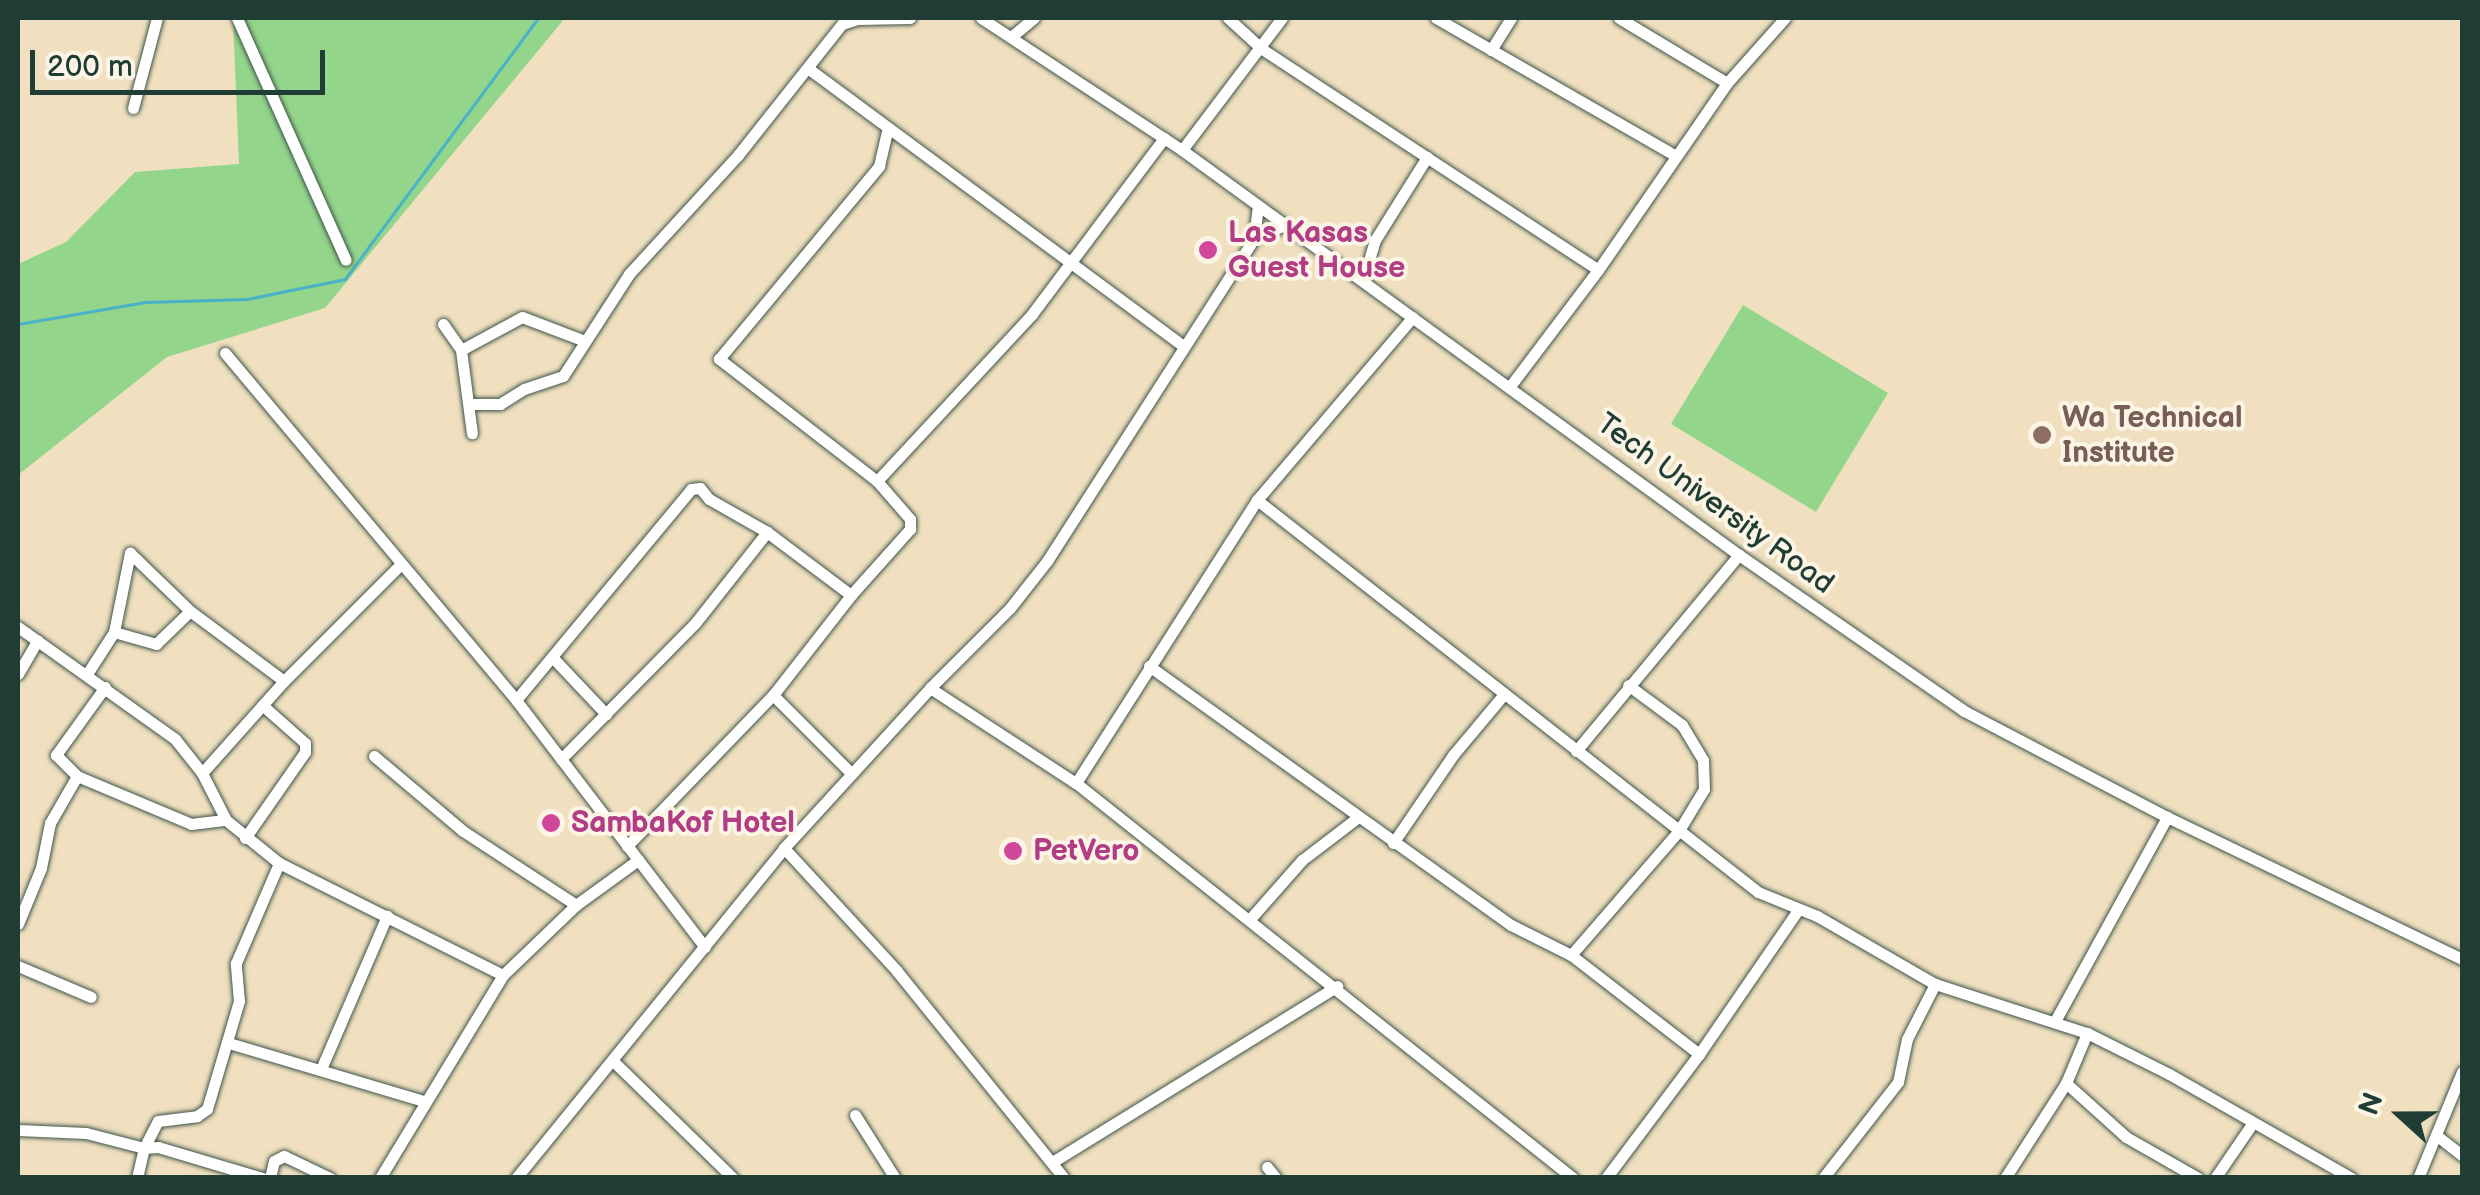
<!DOCTYPE html>
<html>
<head>
<meta charset="utf-8">
<style>
	body { margin:0 }
	#map { position:relative; width:2480px; height:1195px; overflow:hidden; background:#f0e0c0; font-family:"Balsamiq Sans",sans-serif }
	div>[style] { position:absolute }
	[style*='--x'] { left:calc(var(--x)*1px); top:calc(var(--y)*1px); width:calc(var(--w)*1px); rotate:calc(var(--a)*1deg) }
	.green>* { inset:0; background:#94d58c }
	.stream>* { height:2.5px; margin:-1.25px; padding:0 1.25px; transform-origin:1.25px; border-radius:1.25px; background:#49b2c8 }
	.roads { filter:drop-shadow(0 0 2px #3e5549) drop-shadow(0 0 2px #3e5549) }
	.minor>* { height:11px; margin:-5.5px; padding:0 5.5px; transform-origin:5.5px; border-radius:5.5px; background:#fff }
	.dots>* { width:28px; height:28px; translate:-50% -50%; box-sizing:border-box; border:5px solid #fcf5e5; border-radius:50% }
	span { translate:-50% -50%; white-space:nowrap; text-align:center; line-height:1.15; -webkit-text-stroke:8px #fcf5e5; paint-order:stroke }
	.hotel-label { font-size:30px; color:#b23c85; font-weight:700 }
	.left { translate:0 -50%; text-align:left }
	.education-label { font-size:30px; color:#785e54; font-weight:700 }
	.street-label { font-size:30px; color:#1f3d34 }
	.frame { position:absolute; inset:0; border:20px solid #1f3d34; pointer-events:none }
	.north { position:absolute; left:2350px; top:1065px; width:100px; height:100px; -webkit-text-stroke:8px #fcf5e5; paint-order:stroke; rotate:291deg; font-size:28px; font-weight:700; line-height:40px; text-align:center; color:#1f3d34 }
	.north::after { content:''; display:block; margin:auto; width:35px; height:45px; background:#1f3d34; clip-path:polygon(50% 0,100% 100%,50% 72%,0 100%) }
	.scale { position:absolute; left:30px; top:50px; width:295px; height:45px; box-sizing:border-box; border:5px solid #1f3d34; border-top:0; padding-left:12px; font-size:30px; line-height:35px; white-space:nowrap; color:#1f3d34; -webkit-text-stroke:8px #fcf5e5; paint-order:stroke }
</style>
</head>
<body>
<div id="map">
	<div class="green">
		<i style="clip-path:polygon(233px 18px,565px 18px,325px 308px,167px 357px,18px 475px,18px 264px,66px 242px,135px 172px,239px 164px)"></i>
		<i style="clip-path:polygon(1743px 305px,1888px 393px,1816px 512px,1671px 424px)"></i>
	</div>
	<div class="stream">
		<i style="--x:18;--y:324;--w:129;--a:-9.8"></i>
		<i style="--x:145;--y:302;--w:102;--a:-1.7"></i>
		<i style="--x:247;--y:299;--w:100;--a:-11.5"></i>
		<i style="--x:345;--y:279;--w:325;--a:-53.5"></i>
	</div>
	<div class="roads">
		<div class="minor">
			<i style="--x:237;--y:18;--w:265;--a:65.8"></i>
			<i style="--x:981;--y:18;--w:240;--a:33.3"></i>
			<i style="--x:1182;--y:150;--w:689;--a:36.02"></i>
			<i style="--x:1739;--y:555;--w:274;--a:34.7"></i>
			<i style="--x:1964;--y:711;--w:229;--a:27.6"></i>
			<i style="--x:2167;--y:817;--w:327;--a:25.7"></i>
			<i style="--x:1228;--y:18;--w:46;--a:42.4"></i>
			<i style="--x:1262;--y:49;--w:402;--a:33.3"></i>
			<i style="--x:1436;--y:18;--w:275;--a:29.9"></i>
			<i style="--x:1619;--y:18;--w:126;--a:31"></i>
			<i style="--x:1011;--y:37;--w:30;--a:-40"></i>
			<i style="--x:1491;--y:50;--w:38;--a:-58"></i>
			<i style="--x:809;--y:69;--w:466;--a:36.5"></i>
			<i style="--x:133;--y:108;--w:93;--a:-75.1"></i>
			<i style="--x:1182;--y:150;--w:166;--a:-52.9"></i>
			<i style="--x:1254;--y:238;--w:33;--a:-23"></i>
			<i style="--x:1363;--y:280;--w:42;--a:-73.3"></i>
			<i style="--x:1375;--y:240;--w:98;--a:-57.9"></i>
			<i style="--x:443;--y:324;--w:32;--a:55"></i>
			<i style="--x:461;--y:350;--w:69;--a:-28.4"></i>
			<i style="--x:522;--y:317;--w:67;--a:20.9"></i>
			<i style="--x:461;--y:350;--w:84;--a:82.5"></i>
			<i style="--x:225;--y:353;--w:453;--a:50"></i>
			<i style="--x:516;--y:700;--w:311;--a:52.6"></i>
			<i style="--x:1511;--y:385;--w:144;--a:-52.9"></i>
			<i style="--x:1598;--y:270;--w:227;--a:-55.4"></i>
			<i style="--x:1727;--y:83;--w:87;--a:-48.3"></i>
			<i style="--x:471;--y:404;--w:29;--a:0"></i>
			<i style="--x:500;--y:404;--w:28;--a:-32"></i>
			<i style="--x:524;--y:389;--w:41;--a:-18.4"></i>
			<i style="--x:563;--y:376;--w:121;--a:-57.1"></i>
			<i style="--x:629;--y:274;--w:161;--a:-47.5"></i>
			<i style="--x:738;--y:155;--w:167;--a:-51.6"></i>
			<i style="--x:842;--y:24;--w:16;--a:-18"></i>
			<i style="--x:857;--y:19;--w:53;--a:-1.1"></i>
			<i style="--x:877;--y:481;--w:228;--a:-47.1"></i>
			<i style="--x:1032;--y:314;--w:220;--a:-53.1"></i>
			<i style="--x:1257;--y:500;--w:636;--a:38.04"></i>
			<i style="--x:1758;--y:892;--w:64;--a:22.1"></i>
			<i style="--x:1817;--y:916;--w:136;--a:30"></i>
			<i style="--x:1935;--y:984;--w:160;--a:17.9"></i>
			<i style="--x:2087;--y:1033;--w:92;--a:26.6"></i>
			<i style="--x:2169;--y:1074;--w:210;--a:29.7"></i>
			<i style="--x:130;--y:553;--w:83;--a:44"></i>
			<i style="--x:190;--y:611;--w:117;--a:36.7"></i>
			<i style="--x:18;--y:627;--w:193;--a:35.5"></i>
			<i style="--x:175;--y:739;--w:43;--a:51.5"></i>
			<i style="--x:202;--y:773;--w:53;--a:62.9"></i>
			<i style="--x:226;--y:820;--w:68;--a:39.1"></i>
			<i style="--x:279;--y:863;--w:250;--a:26.6"></i>
			<i style="--x:114;--y:632;--w:81;--a:-78.6"></i>
			<i style="--x:554;--y:659;--w:76;--a:46.6"></i>
			<i style="--x:1149;--y:666;--w:445;--a:35.6"></i>
			<i style="--x:1511;--y:925;--w:67;--a:26.6"></i>
			<i style="--x:1571;--y:955;--w:162;--a:37.7"></i>
			<i style="--x:18;--y:674;--w:39;--a:-60"></i>
			<i style="--x:87;--y:674;--w:50;--a:-57.3"></i>
			<i style="--x:114;--y:632;--w:44;--a:15.9"></i>
			<i style="--x:156;--y:644;--w:47;--a:-44.1"></i>
			<i style="--x:105;--y:687;--w:84;--a:125.8"></i>
			<i style="--x:56;--y:755;--w:30;--a:45"></i>
			<i style="--x:77;--y:776;--w:124;--a:22.8"></i>
			<i style="--x:191;--y:824;--w:35;--a:-7"></i>
			<i style="--x:930;--y:688;--w:174;--a:33.1"></i>
			<i style="--x:1076;--y:783;--w:635;--a:38.48"></i>
			<i style="--x:773;--y:695;--w:110;--a:45"></i>
			<i style="--x:516;--y:700;--w:274;--a:-50.3"></i>
			<i style="--x:691;--y:489;--w:9;--a:-6"></i>
			<i style="--x:700;--y:488;--w:14;--a:51"></i>
			<i style="--x:709;--y:499;--w:67;--a:29.6"></i>
			<i style="--x:767;--y:532;--w:105;--a:36.9"></i>
			<i style="--x:1576;--y:751;--w:255;--a:-50.3"></i>
			<i style="--x:374;--y:756;--w:116;--a:40.1"></i>
			<i style="--x:463;--y:831;--w:135;--a:33.2"></i>
			<i style="--x:561;--y:759;--w:192;--a:-45.4"></i>
			<i style="--x:696;--y:622;--w:115;--a:-51.7"></i>
			<i style="--x:202;--y:773;--w:123;--a:-48.3"></i>
			<i style="--x:284;--y:681;--w:163;--a:-45"></i>
			<i style="--x:1076;--y:783;--w:336;--a:-57.4"></i>
			<i style="--x:1257;--y:500;--w:240;--a:-49.6"></i>
			<i style="--x:245;--y:838;--w:105;--a:-55.1"></i>
			<i style="--x:305;--y:752;--w:9;--a:-90"></i>
			<i style="--x:305;--y:743;--w:57;--a:-138.5"></i>
			<i style="--x:1393;--y:843;--w:107;--a:-55.7"></i>
			<i style="--x:1453;--y:755;--w:80;--a:-50.1"></i>
			<i style="--x:627;--y:846;--w:210;--a:-46"></i>
			<i style="--x:773;--y:695;--w:127;--a:-52"></i>
			<i style="--x:851;--y:595;--w:89;--a:-48.2"></i>
			<i style="--x:910;--y:529;--w:10;--a:-90"></i>
			<i style="--x:910;--y:519;--w:50;--a:-131"></i>
			<i style="--x:877;--y:481;--w:200;--a:-142.3"></i>
			<i style="--x:719;--y:359;--w:251;--a:-50.3"></i>
			<i style="--x:879;--y:166;--w:39;--a:-77"></i>
			<i style="--x:784;--y:848;--w:166;--a:47.4"></i>
			<i style="--x:896;--y:970;--w:267;--a:51.1"></i>
			<i style="--x:1250;--y:919;--w:79;--a:-48.6"></i>
			<i style="--x:1302;--y:860;--w:69;--a:-37.4"></i>
			<i style="--x:18;--y:924;--w:61;--a:-67.7"></i>
			<i style="--x:41;--y:868;--w:46;--a:-78.7"></i>
			<i style="--x:50;--y:823;--w:54;--a:-60.1"></i>
			<i style="--x:1571;--y:955;--w:163;--a:-49"></i>
			<i style="--x:1678;--y:832;--w:50;--a:-58.8"></i>
			<i style="--x:1704;--y:789;--w:29;--a:-92"></i>
			<i style="--x:1703;--y:760;--w:41;--a:-121"></i>
			<i style="--x:1682;--y:725;--w:67;--a:-143.5"></i>
			<i style="--x:18;--y:966;--w:79;--a:23"></i>
			<i style="--x:2055;--y:1021;--w:233;--a:-61.2"></i>
			<i style="--x:229;--y:1043;--w:202;--a:16.6"></i>
			<i style="--x:613;--y:1061;--w:168;--a:44.3"></i>
			<i style="--x:321;--y:1069;--w:167;--a:-66.7"></i>
			<i style="--x:2066;--y:1083;--w:81;--a:42"></i>
			<i style="--x:2126;--y:1137;--w:83;--a:29.7"></i>
			<i style="--x:855;--y:1115;--w:75;--a:57.6"></i>
			<i style="--x:18;--y:1130;--w:68;--a:2.5"></i>
			<i style="--x:86;--y:1133;--w:60;--a:14.5"></i>
			<i style="--x:144;--y:1148;--w:14;--a:-4"></i>
			<i style="--x:158;--y:1147;--w:109;--a:16.6"></i>
			<i style="--x:2436;--y:1135;--w:33;--a:38"></i>
			<i style="--x:1054;--y:1161;--w:333;--a:-31.7"></i>
			<i style="--x:1267;--y:1167;--w:14;--a:51"></i>
			<i style="--x:137;--y:1178;--w:31;--a:-77"></i>
			<i style="--x:144;--y:1148;--w:30;--a:-63"></i>
			<i style="--x:158;--y:1121;--w:39;--a:-7"></i>
			<i style="--x:197;--y:1116;--w:12;--a:-35"></i>
			<i style="--x:207;--y:1109;--w:113;--a:-73.5"></i>
			<i style="--x:239;--y:1001;--w:38;--a:-95"></i>
			<i style="--x:236;--y:963;--w:109;--a:-66.7"></i>
			<i style="--x:270;--y:1178;--w:17;--a:-77"></i>
			<i style="--x:274;--y:1161;--w:11;--a:-27"></i>
			<i style="--x:284;--y:1156;--w:51;--a:25.6"></i>
			<i style="--x:380;--y:1178;--w:237;--a:-58.8"></i>
			<i style="--x:503;--y:975;--w:101;--a:-43.8"></i>
			<i style="--x:576;--y:905;--w:77;--a:-36"></i>
			<i style="--x:516;--y:1178;--w:425;--a:-50.9"></i>
			<i style="--x:784;--y:848;--w:217;--a:-47.6"></i>
			<i style="--x:930;--y:688;--w:113;--a:-45"></i>
			<i style="--x:1010;--y:608;--w:60;--a:-51.8"></i>
			<i style="--x:1047;--y:561;--w:384;--a:-57.3"></i>
			<i style="--x:1254;--y:238;--w:32;--a:-83"></i>
			<i style="--x:1606;--y:1178;--w:155;--a:-53.1"></i>
			<i style="--x:1699;--y:1054;--w:175;--a:-55.5"></i>
			<i style="--x:1823;--y:1178;--w:122;--a:-52"></i>
			<i style="--x:1898;--y:1082;--w:44;--a:-78.2"></i>
			<i style="--x:1907;--y:1039;--w:62;--a:-63"></i>
			<i style="--x:2005;--y:1178;--w:113;--a:-57.3"></i>
			<i style="--x:2066;--y:1083;--w:54;--a:-67.2"></i>
			<i style="--x:2215;--y:1178;--w:65;--a:-55.6"></i>
			<i style="--x:2418;--y:1178;--w:115;--a:-67.5"></i>
		</div>
	</div>
	<div class="dots">
		<i style="left:1208px;top:250px;background:#d1479c"></i>
		<i style="left:2042px;top:435px;background:#8d6e63"></i>
		<i style="left:551px;top:823px;background:#d1479c"></i>
		<i style="left:1013px;top:851px;background:#d1479c"></i>
	</div>
	<div class="hotel-label">
		<span class="left" style="left:1228px;top:250px">Las Kasas<br>Guest House</span>
		<span class="left" style="left:571px;top:823px">SambaKof Hotel</span>
		<span class="left" style="left:1033px;top:851px">PetVero</span>
	</div>
	<div class="education-label">
		<span class="left" style="left:2062px;top:435px">Wa Technical<br>Institute</span>
	</div>
	<div class="street-label">
		<span style="left:1715px;top:504px;rotate:36deg">Tech University Road</span>
	</div>
	<div class="frame"></div>
	<div class="north">N</div>
	<div class="scale">200 m</div>
</div>
</body>
</html>
